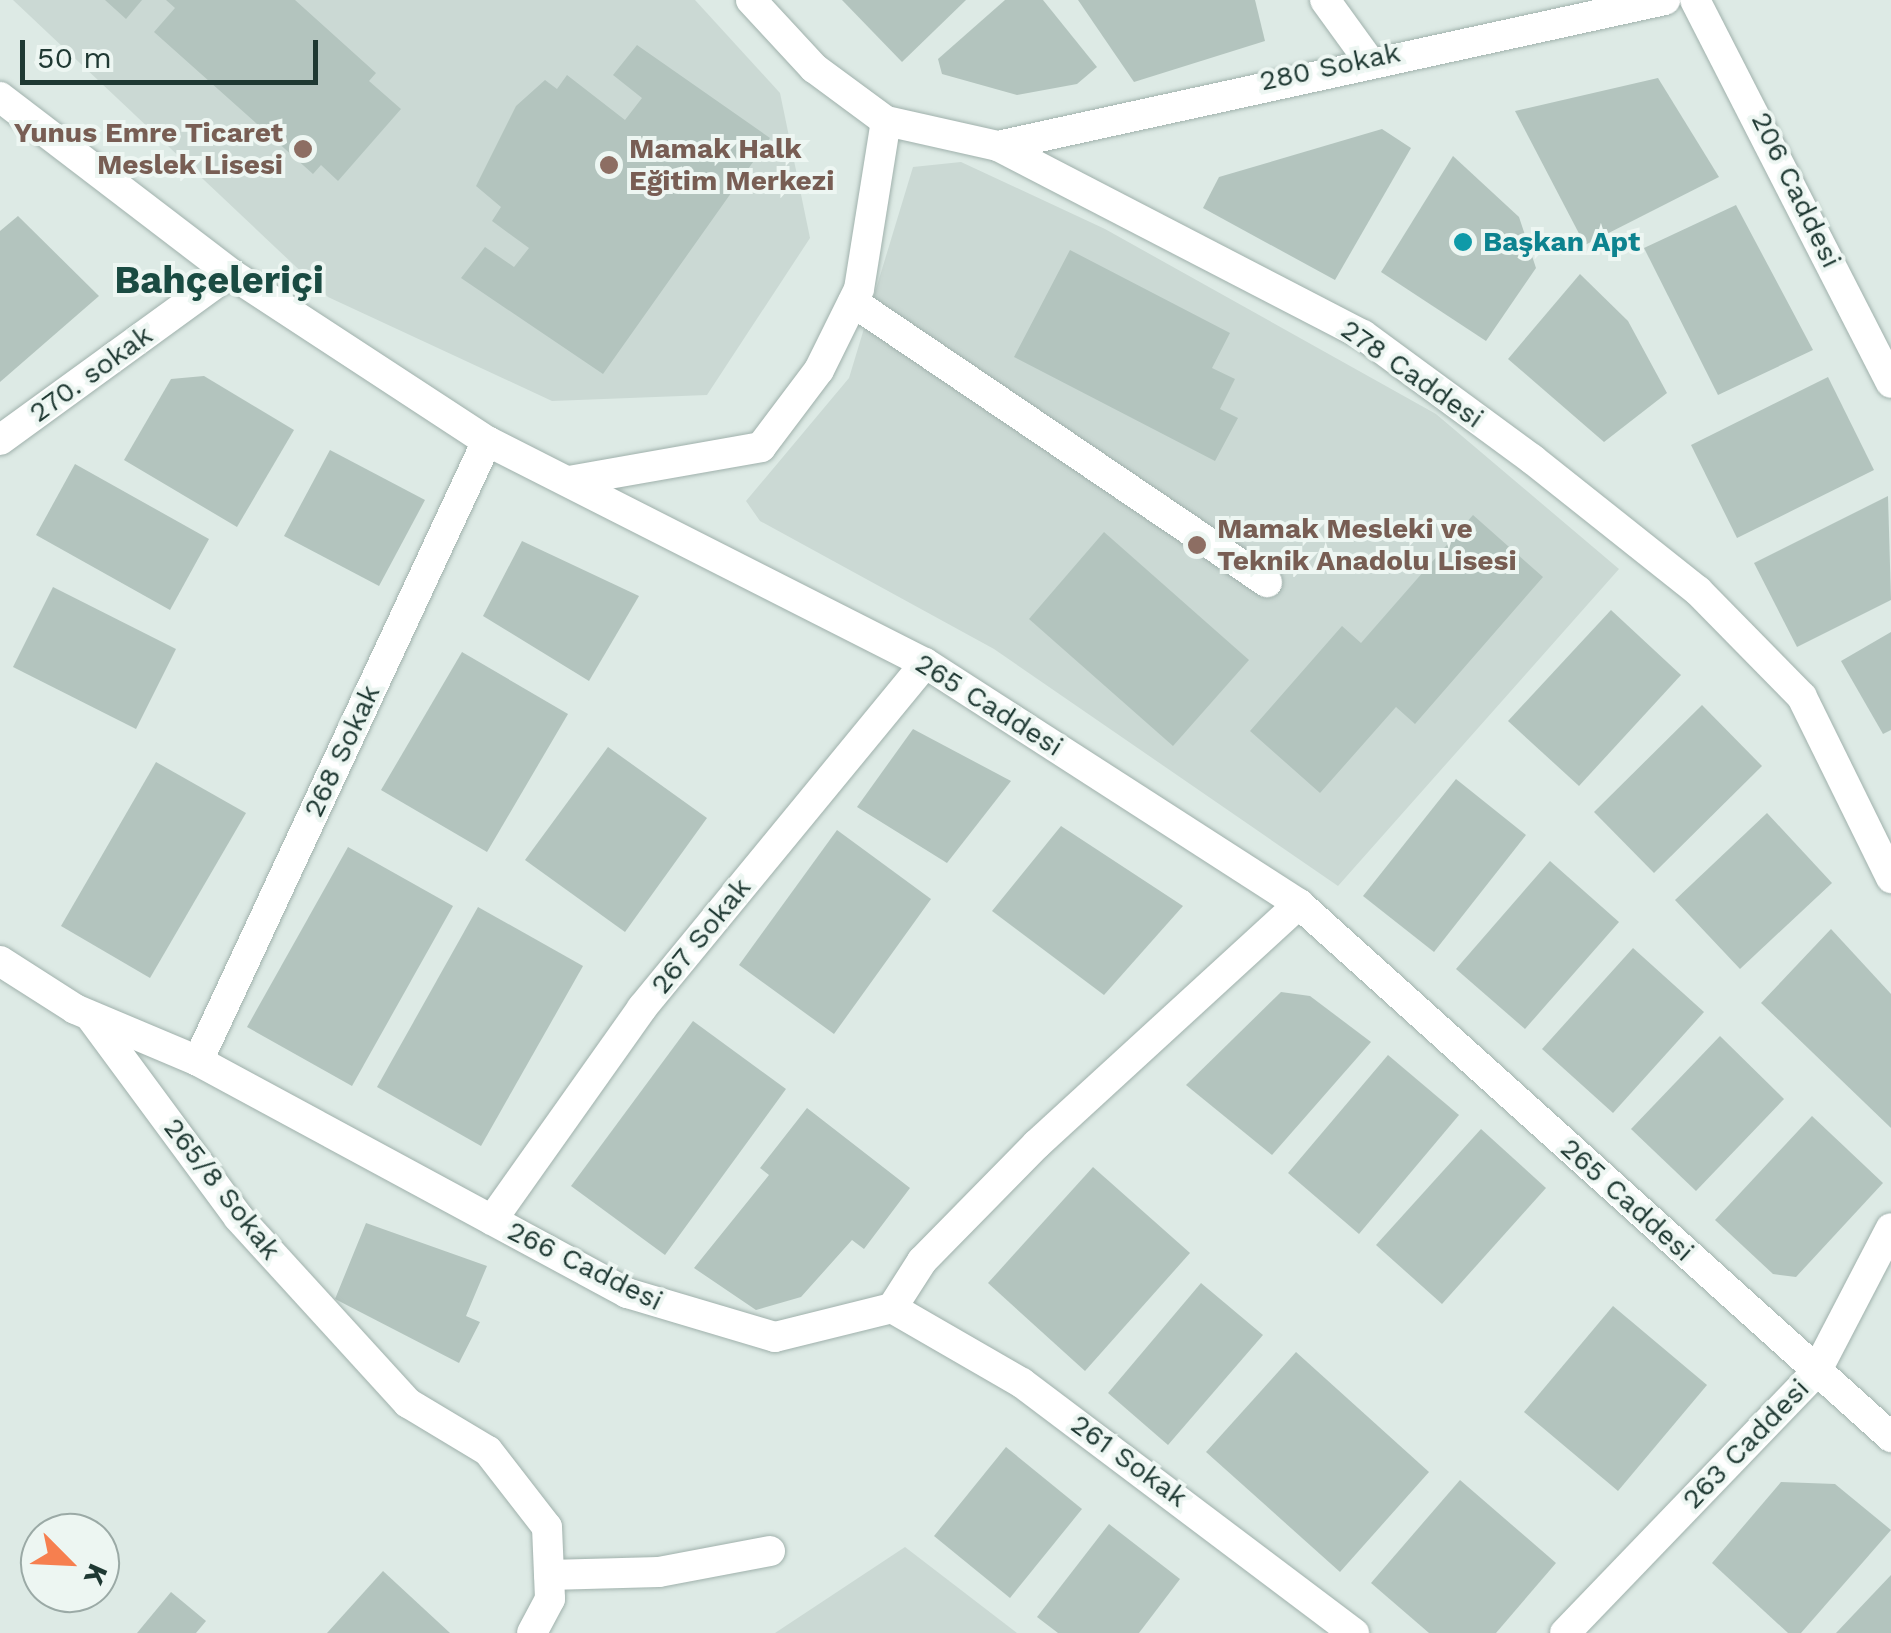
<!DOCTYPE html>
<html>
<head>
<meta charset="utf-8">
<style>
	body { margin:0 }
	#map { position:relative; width:1891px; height:1633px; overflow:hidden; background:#ddeae5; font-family:"Work Sans",sans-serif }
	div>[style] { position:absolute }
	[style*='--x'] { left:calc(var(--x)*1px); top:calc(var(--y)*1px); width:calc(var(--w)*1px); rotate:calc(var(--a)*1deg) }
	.built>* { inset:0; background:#cbd9d4 }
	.building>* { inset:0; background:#b3c4be }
	.roads { filter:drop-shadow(0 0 2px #a0b1ac) drop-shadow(0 0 2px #a0b1ac) }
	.minor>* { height:30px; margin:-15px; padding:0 15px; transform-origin:15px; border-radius:15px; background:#fff }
	.dots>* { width:28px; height:28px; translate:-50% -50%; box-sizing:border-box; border:5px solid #edf6f2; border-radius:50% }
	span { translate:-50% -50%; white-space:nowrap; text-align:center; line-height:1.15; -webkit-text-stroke:8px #edf6f2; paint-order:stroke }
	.street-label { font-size:28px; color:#1f3933 }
	.education-label { font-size:28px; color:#785e54; font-weight:700 }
	.right { translate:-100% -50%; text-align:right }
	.left { translate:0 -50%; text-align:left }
	.culture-label { font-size:28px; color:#0d838f; font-weight:700 }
	.district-label { font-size:38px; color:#1a4b42; font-weight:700 }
	.north { position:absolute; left:20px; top:1513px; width:100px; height:100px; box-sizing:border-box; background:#edf6f2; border:2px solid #9baaa6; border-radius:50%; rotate:114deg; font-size:28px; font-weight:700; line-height:40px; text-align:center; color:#1f3933 }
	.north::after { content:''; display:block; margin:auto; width:35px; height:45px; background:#f67f4f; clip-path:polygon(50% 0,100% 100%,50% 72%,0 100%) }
	.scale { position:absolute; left:20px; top:40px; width:298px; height:45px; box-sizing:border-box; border:5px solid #1f3933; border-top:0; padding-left:12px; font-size:30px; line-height:35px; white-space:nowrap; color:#1f3933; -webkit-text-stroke:8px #edf6f2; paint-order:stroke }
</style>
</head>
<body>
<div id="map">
	<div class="built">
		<i style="clip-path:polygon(13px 0,695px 0,780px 93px,810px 238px,707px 395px,552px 401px,328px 297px)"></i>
		<i style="clip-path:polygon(961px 162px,1105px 229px,1436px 414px,1619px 569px,1338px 886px,994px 649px,760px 521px,746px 501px,849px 378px,913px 167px)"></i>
		<i style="clip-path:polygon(905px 1547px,1017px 1633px,775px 1633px)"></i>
	</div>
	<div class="building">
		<i style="clip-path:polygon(105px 0,142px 0,126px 19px)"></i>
		<i style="clip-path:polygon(166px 0,295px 0,376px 73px,369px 81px,401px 109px,338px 181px,321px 165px,313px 174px,154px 32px,175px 8px)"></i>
		<i style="clip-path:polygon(842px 0,966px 0,902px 62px)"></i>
		<i style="clip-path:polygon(1005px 0,1043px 0,1097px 67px,1077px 84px,1017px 95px,942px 74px,938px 59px)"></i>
		<i style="clip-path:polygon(1078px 0,1255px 0,1265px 41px,1134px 82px)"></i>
		<i style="clip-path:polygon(637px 45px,770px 138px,603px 374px,461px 278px,485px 247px,514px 267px,529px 248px,492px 221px,501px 207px,476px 186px,516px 106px,545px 80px,557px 89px,567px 75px,625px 120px,642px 98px,613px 75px)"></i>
		<i style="clip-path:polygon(1658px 78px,1719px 177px,1585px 245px,1515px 111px)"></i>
		<i style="clip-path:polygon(1382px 129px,1411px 148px,1335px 280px,1203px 208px,1219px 177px)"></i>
		<i style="clip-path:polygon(1453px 156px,1519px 217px,1536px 268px,1486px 341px,1381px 272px)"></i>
		<i style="clip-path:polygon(1736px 205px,1813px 350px,1718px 395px,1644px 248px)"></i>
		<i style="clip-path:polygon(18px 216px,99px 296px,0 382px,0 231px)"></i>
		<i style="clip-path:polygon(1070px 250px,1230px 333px,1212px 368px,1235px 379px,1220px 409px,1238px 418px,1215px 461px,1014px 357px)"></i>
		<i style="clip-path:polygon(1580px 274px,1628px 321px,1667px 393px,1604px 442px,1508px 359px)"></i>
		<i style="clip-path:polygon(204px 376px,294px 430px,237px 527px,124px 460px,171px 379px)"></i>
		<i style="clip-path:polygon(1828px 377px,1874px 470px,1737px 538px,1691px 445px)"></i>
		<i style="clip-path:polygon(330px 450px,425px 500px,379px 586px,284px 536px)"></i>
		<i style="clip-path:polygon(75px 464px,209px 539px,170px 610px,36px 535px)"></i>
		<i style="clip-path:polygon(1888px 496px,1891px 600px,1797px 647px,1754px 563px)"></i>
		<i style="clip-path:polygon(1473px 515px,1543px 577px,1415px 724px,1396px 707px,1320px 793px,1250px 731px,1342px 626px,1361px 643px)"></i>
		<i style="clip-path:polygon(1104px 532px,1249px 660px,1173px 746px,1029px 619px)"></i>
		<i style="clip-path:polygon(522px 541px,639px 596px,589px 681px,483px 616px)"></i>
		<i style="clip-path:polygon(53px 587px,176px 649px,136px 729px,13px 667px)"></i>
		<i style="clip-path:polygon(1611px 610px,1681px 675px,1579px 786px,1508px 721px)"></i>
		<i style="clip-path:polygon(1891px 632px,1891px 730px,1883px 734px,1841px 661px)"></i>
		<i style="clip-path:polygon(462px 652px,568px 714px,487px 852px,381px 790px)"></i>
		<i style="clip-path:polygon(1702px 705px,1762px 766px,1654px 873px,1594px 812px)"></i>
		<i style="clip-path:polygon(913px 729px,1011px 781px,947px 863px,857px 807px)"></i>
		<i style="clip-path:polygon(608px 747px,707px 818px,625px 932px,525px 860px)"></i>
		<i style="clip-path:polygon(156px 762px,246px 813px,150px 978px,61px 926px)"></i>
		<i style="clip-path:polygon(1456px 779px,1526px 835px,1434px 952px,1363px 896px)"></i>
		<i style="clip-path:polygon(1767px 813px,1832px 883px,1740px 969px,1675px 900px)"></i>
		<i style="clip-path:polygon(1061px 826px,1183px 906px,1104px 995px,992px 911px)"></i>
		<i style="clip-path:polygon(837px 830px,931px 899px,834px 1034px,739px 965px)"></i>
		<i style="clip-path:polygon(348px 847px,453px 906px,352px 1086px,247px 1027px)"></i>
		<i style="clip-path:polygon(1550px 861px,1619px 922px,1525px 1029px,1456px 969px)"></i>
		<i style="clip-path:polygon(478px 907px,583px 966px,481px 1146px,377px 1087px)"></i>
		<i style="clip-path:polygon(1831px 929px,1891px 994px,1891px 1128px,1761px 1003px)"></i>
		<i style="clip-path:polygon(1633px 948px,1704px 1012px,1613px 1113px,1542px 1049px)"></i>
		<i style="clip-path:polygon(1281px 992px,1310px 996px,1371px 1042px,1272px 1155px,1186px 1085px)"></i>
		<i style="clip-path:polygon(693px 1021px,786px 1089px,665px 1255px,571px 1186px)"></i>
		<i style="clip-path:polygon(1720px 1036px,1784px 1099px,1696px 1191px,1631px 1129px)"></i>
		<i style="clip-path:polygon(1388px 1055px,1459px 1115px,1359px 1234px,1288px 1173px)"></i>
		<i style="clip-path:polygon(807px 1108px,910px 1188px,864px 1249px,852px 1240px,801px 1297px,756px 1310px,694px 1268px,769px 1175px,760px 1168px)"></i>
		<i style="clip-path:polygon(1812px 1116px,1883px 1183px,1796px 1277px,1773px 1274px,1715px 1220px)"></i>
		<i style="clip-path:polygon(1481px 1129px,1546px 1188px,1442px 1304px,1376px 1245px)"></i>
		<i style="clip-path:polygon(1093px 1167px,1190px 1253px,1085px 1371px,988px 1283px)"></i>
		<i style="clip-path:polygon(366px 1223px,487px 1266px,466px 1316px,480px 1322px,459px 1363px,335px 1299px)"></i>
		<i style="clip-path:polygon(1201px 1283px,1263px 1335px,1168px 1445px,1108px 1393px)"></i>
		<i style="clip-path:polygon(1613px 1306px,1707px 1385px,1618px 1491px,1524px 1412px)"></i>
		<i style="clip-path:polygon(1296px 1352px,1429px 1472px,1340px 1572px,1206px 1452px)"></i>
		<i style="clip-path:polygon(1006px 1447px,1082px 1509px,1010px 1598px,934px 1536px)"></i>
		<i style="clip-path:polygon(1460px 1480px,1556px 1563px,1496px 1633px,1429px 1633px,1371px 1583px)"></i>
		<i style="clip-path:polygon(1781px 1482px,1835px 1484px,1891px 1530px,1801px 1633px,1788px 1633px,1712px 1563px)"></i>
		<i style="clip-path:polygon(1109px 1524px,1180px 1579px,1139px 1633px,1058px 1633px,1037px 1617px)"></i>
		<i style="clip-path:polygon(383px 1571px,450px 1633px,327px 1633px)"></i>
		<i style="clip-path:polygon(1891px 1575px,1891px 1633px,1836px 1633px)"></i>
		<i style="clip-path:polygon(171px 1592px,206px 1621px,196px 1633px,137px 1633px)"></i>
	</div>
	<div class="roads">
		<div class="minor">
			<i style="--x:751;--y:0;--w:93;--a:47.2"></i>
			<i style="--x:814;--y:68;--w:89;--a:36.4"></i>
			<i style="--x:886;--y:121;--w:115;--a:12.6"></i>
			<i style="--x:998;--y:146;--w:411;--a:27.4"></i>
			<i style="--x:1363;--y:335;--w:210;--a:36.3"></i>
			<i style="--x:1532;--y:459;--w:212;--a:38.5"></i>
			<i style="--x:1698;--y:591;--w:148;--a:45.5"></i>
			<i style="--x:1802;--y:697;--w:202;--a:63.8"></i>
			<i style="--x:1325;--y:0;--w:72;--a:54.1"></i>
			<i style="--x:1695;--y:0;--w:430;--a:62.9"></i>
			<i style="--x:0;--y:97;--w:290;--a:37.4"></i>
			<i style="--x:230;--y:273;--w:307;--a:33.2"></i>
			<i style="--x:487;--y:441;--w:491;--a:26.9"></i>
			<i style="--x:925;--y:663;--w:445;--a:32.8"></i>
			<i style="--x:1299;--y:904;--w:797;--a:42"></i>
			<i style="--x:998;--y:146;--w:683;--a:-12.35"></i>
			<i style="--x:853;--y:302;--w:500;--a:34.1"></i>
			<i style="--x:0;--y:440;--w:284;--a:-36"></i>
			<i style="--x:569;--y:481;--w:195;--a:-10"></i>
			<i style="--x:761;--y:447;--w:96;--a:-53"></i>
			<i style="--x:819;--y:370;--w:90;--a:-63.7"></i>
			<i style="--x:859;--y:289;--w:170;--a:-80.9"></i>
			<i style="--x:0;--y:961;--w:89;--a:32.6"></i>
			<i style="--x:75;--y:1009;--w:134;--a:22.9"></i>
			<i style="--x:198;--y:1061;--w:488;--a:28.4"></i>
			<i style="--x:627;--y:1293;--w:154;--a:16.6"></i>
			<i style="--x:775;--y:1337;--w:121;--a:-13.9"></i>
			<i style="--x:892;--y:1308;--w:56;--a:-57.4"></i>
			<i style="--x:922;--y:1261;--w:164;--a:-45.5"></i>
			<i style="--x:1037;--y:1144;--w:355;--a:-42.5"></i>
			<i style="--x:90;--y:1016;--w:250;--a:53.6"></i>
			<i style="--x:238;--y:1217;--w:252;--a:47.6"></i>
			<i style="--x:408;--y:1403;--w:93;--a:31"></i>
			<i style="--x:488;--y:1451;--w:96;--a:52.2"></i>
			<i style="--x:547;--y:1527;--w:72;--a:87.6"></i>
			<i style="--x:550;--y:1599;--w:38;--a:118"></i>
			<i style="--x:198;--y:1061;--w:684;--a:-65.01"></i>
			<i style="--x:492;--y:1220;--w:260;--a:-54.7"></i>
			<i style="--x:642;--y:1008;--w:446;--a:-50.6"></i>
			<i style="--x:892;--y:1308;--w:150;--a:30"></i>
			<i style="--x:1022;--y:1383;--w:416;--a:37"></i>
			<i style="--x:549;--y:1575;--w:110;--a:-1.6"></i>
			<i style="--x:659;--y:1572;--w:113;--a:-10.7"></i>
			<i style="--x:1565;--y:1633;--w:362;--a:-46.1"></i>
			<i style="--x:1816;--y:1372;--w:162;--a:-62.5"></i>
		</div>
	</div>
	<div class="dots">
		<i style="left:303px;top:149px;background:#8d6e63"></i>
		<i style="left:609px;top:165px;background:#8d6e63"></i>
		<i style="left:1463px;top:242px;background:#0f9aa8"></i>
		<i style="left:1197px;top:545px;background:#8d6e63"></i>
	</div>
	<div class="street-label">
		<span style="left:1330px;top:67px;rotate:-12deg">280 Sokak</span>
		<span style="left:1796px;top:190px;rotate:64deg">206 Caddesi</span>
		<span style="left:91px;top:374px;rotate:-36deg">270. sokak</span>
		<span style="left:1412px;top:374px;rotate:35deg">278 Caddesi</span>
		<span style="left:989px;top:705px;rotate:32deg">265 Caddesi</span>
		<span style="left:342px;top:751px;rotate:-65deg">268 Sokak</span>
		<span style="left:701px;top:936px;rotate:-51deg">267 Sokak</span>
		<span style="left:222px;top:1189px;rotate:52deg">265/8 Sokak</span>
		<span style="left:1627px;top:1200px;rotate:42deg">265 Caddesi</span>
		<span style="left:585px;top:1266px;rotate:26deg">266 Caddesi</span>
		<span style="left:1746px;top:1444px;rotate:-46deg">263 Caddesi</span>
		<span style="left:1129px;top:1461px;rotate:36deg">261 Sokak</span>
	</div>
	<div class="education-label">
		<span class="right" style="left:283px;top:149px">Yunus Emre Ticaret<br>Meslek Lisesi</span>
		<span class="left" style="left:629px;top:165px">Mamak Halk<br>Eğitim Merkezi</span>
		<span class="left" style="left:1217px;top:545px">Mamak Mesleki ve<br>Teknik Anadolu Lisesi</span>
	</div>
	<div class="culture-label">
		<span class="left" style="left:1483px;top:242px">Başkan Apt</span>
	</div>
	<div class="district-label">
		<span style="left:219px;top:281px">Bahçeleriçi</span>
	</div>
	<div class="north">K</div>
	<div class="scale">50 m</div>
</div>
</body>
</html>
